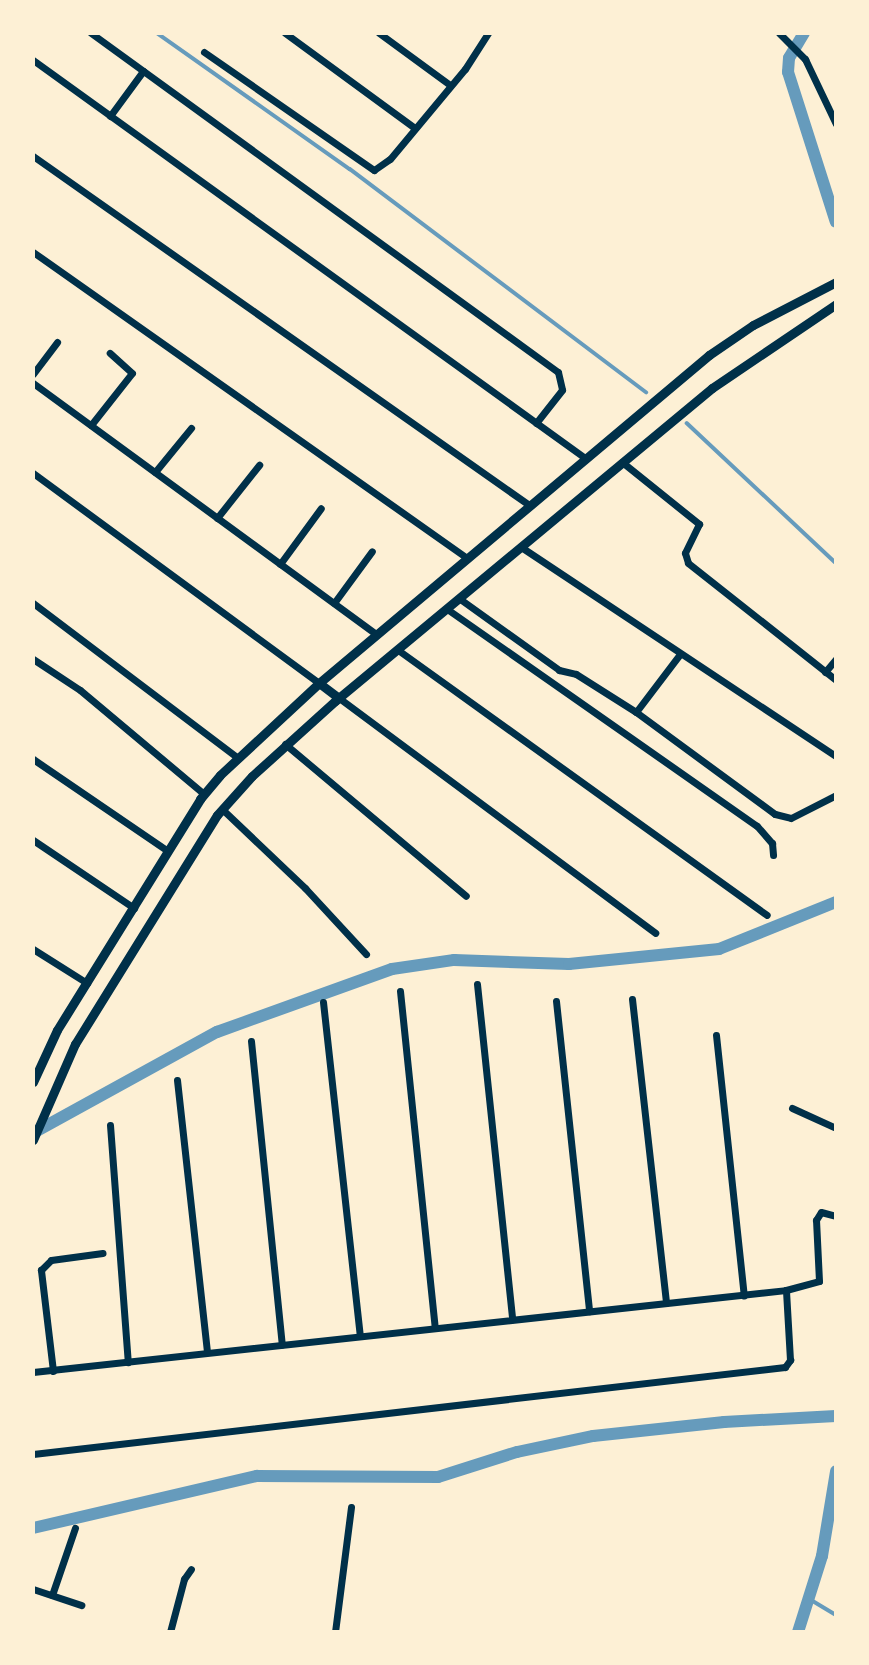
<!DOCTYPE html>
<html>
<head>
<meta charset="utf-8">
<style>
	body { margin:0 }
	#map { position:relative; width:869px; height:1665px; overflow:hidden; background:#fdf0d5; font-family:"Titillium Web",sans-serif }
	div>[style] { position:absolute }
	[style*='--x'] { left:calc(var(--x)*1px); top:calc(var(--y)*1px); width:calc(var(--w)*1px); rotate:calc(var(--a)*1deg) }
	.stream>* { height:3.5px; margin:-1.75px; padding:0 1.75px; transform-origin:1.75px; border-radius:1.75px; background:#669bbc }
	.canal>* { height:12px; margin:-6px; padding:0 6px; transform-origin:6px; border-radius:6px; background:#669bbc }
	.minor>* { height:7px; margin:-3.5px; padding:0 3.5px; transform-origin:3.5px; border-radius:3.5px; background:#003049 }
	.tertiary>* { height:9px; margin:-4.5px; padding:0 4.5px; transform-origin:4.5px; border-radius:4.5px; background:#003049 }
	span { translate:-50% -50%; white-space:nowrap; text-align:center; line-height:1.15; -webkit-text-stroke:7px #fdf0d5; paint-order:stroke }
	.frame { position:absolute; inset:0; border:35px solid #fdf0d5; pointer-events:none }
</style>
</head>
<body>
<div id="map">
	<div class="stream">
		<i style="--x:157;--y:33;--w:236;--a:35.2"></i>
		<i style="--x:350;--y:169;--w:371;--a:37"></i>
		<i style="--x:687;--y:423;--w:204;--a:43.2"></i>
		<i style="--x:808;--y:1598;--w:33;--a:31"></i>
	</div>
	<div class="canal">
		<i style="--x:804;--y:33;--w:29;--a:121"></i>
		<i style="--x:789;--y:58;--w:14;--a:94"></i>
		<i style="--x:788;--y:72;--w:157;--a:72.3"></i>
		<i style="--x:33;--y:1133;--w:210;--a:-28.8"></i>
		<i style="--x:217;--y:1032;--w:186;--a:-19.8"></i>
		<i style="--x:392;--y:969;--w:63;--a:-8.3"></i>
		<i style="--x:454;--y:960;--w:115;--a:2"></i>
		<i style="--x:569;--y:964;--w:151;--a:-5.7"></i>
		<i style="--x:719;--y:949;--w:126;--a:-21.9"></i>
		<i style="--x:33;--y:1528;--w:230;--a:-13.1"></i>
		<i style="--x:257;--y:1476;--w:181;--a:0.3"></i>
		<i style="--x:438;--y:1477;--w:83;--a:-17.6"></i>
		<i style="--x:517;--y:1452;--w:78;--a:-11.9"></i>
		<i style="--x:593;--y:1436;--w:132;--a:-6.1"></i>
		<i style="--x:724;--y:1422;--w:112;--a:-3.1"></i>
		<i style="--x:798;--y:1632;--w:80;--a:-72.5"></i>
		<i style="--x:822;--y:1556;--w:86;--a:-80.6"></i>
	</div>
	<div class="minor">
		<i style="--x:91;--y:33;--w:577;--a:35.98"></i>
		<i style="--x:558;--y:372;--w:18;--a:77"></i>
		<i style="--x:562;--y:390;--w:42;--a:128.2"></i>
		<i style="--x:285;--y:33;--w:161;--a:36.2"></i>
		<i style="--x:379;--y:33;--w:88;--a:36.2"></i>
		<i style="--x:779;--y:33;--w:37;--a:45"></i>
		<i style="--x:805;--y:59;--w:72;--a:64.5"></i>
		<i style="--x:204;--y:52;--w:207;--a:34.8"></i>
		<i style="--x:374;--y:170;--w:19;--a:-35"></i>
		<i style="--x:390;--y:159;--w:117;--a:-50.2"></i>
		<i style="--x:465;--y:69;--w:43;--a:-57.4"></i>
		<i style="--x:33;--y:60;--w:681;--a:35.79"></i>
		<i style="--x:110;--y:116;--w:56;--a:-53.7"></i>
		<i style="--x:33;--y:156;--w:606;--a:35.13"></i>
		<i style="--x:33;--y:252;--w:531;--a:35.19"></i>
		<i style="--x:33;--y:374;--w:40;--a:-53"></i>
		<i style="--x:33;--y:383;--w:426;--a:36.2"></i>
		<i style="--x:91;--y:425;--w:66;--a:-51.7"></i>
		<i style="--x:132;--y:373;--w:30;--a:-138"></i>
		<i style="--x:622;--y:462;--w:99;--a:38.8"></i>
		<i style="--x:699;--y:524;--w:32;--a:116"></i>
		<i style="--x:685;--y:553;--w:10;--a:73"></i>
		<i style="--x:688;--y:563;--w:189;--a:38.3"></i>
		<i style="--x:155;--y:472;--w:57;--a:-50.7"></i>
		<i style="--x:33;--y:473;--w:355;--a:36.3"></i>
		<i style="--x:217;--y:518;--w:68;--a:-51.6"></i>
		<i style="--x:521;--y:547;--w:378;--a:33.6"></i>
		<i style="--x:280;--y:564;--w:69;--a:-53.8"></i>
		<i style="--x:460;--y:599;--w:122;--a:35.6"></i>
		<i style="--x:559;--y:670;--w:17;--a:13"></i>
		<i style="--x:576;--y:674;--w:71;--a:32.3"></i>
		<i style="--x:636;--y:712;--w:172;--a:36.3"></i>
		<i style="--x:775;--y:814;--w:16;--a:14"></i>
		<i style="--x:791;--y:818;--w:51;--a:-27.1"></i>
		<i style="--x:33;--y:603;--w:257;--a:37.1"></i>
		<i style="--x:334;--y:603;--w:64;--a:-53.8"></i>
		<i style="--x:447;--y:609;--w:378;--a:35"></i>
		<i style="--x:757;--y:826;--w:23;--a:49"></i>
		<i style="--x:772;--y:843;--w:12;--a:85"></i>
		<i style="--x:398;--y:650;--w:454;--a:35.7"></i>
		<i style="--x:33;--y:659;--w:56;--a:33.4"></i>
		<i style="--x:80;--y:690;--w:162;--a:40"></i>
		<i style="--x:825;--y:672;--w:17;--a:-50"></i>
		<i style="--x:339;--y:698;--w:394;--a:36.6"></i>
		<i style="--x:636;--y:712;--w:73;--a:-52.8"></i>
		<i style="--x:285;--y:744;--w:236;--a:40"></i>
		<i style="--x:33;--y:759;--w:163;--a:34.3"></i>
		<i style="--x:222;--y:809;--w:115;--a:43.6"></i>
		<i style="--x:305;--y:888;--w:90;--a:47.3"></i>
		<i style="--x:33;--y:840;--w:122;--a:34"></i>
		<i style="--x:33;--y:949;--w:64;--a:32.2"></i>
		<i style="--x:477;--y:984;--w:337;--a:84"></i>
		<i style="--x:400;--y:991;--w:338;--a:84.1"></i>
		<i style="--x:632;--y:999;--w:306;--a:83.6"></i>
		<i style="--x:556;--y:1001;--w:312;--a:83.9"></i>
		<i style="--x:323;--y:1002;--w:336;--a:83.7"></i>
		<i style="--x:716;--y:1035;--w:262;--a:83.9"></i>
		<i style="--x:251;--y:1041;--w:305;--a:84.2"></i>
		<i style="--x:177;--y:1080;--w:274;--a:83.7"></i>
		<i style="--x:792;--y:1108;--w:48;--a:24.4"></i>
		<i style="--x:110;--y:1125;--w:238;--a:85.7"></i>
		<i style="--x:53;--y:1371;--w:102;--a:-96.8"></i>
		<i style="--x:41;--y:1270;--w:14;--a:-45"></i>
		<i style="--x:51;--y:1260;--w:52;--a:-7.7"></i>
		<i style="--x:33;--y:1372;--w:757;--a:-6.21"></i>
		<i style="--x:786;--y:1290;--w:34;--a:-15"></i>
		<i style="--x:819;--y:1281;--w:61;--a:-92.8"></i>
		<i style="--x:816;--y:1220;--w:9;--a:-58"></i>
		<i style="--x:821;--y:1212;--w:16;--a:15"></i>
		<i style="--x:33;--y:1454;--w:757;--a:-6.6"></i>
		<i style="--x:785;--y:1367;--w:9;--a:-54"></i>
		<i style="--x:790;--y:1360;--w:70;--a:-93.3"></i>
		<i style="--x:33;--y:1589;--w:51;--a:18.4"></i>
		<i style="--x:52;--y:1595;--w:71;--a:-71.1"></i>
		<i style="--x:170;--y:1632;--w:55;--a:-75.2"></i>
		<i style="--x:184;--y:1579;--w:12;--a:-55"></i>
		<i style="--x:335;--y:1632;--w:126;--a:-82.7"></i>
	</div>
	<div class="tertiary">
		<i style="--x:319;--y:683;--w:25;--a:37"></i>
		<i style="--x:33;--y:1082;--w:57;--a:-65.2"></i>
		<i style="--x:57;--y:1030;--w:272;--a:-58.2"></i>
		<i style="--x:200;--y:799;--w:31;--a:-50"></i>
		<i style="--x:220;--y:775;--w:135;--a:-42.9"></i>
		<i style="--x:319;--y:683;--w:510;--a:-40.06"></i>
		<i style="--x:709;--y:355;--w:53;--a:-34.3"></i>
		<i style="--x:753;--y:325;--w:93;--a:-27.4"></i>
		<i style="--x:33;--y:1140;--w:105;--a:-66.4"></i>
		<i style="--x:75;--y:1044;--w:269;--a:-58.2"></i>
		<i style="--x:217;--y:815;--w:52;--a:-48.1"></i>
		<i style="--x:252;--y:776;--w:112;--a:-42.1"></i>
		<i style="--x:335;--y:701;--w:490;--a:-39.7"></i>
		<i style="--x:712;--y:388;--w:150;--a:-34.1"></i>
	</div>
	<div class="frame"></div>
</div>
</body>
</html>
